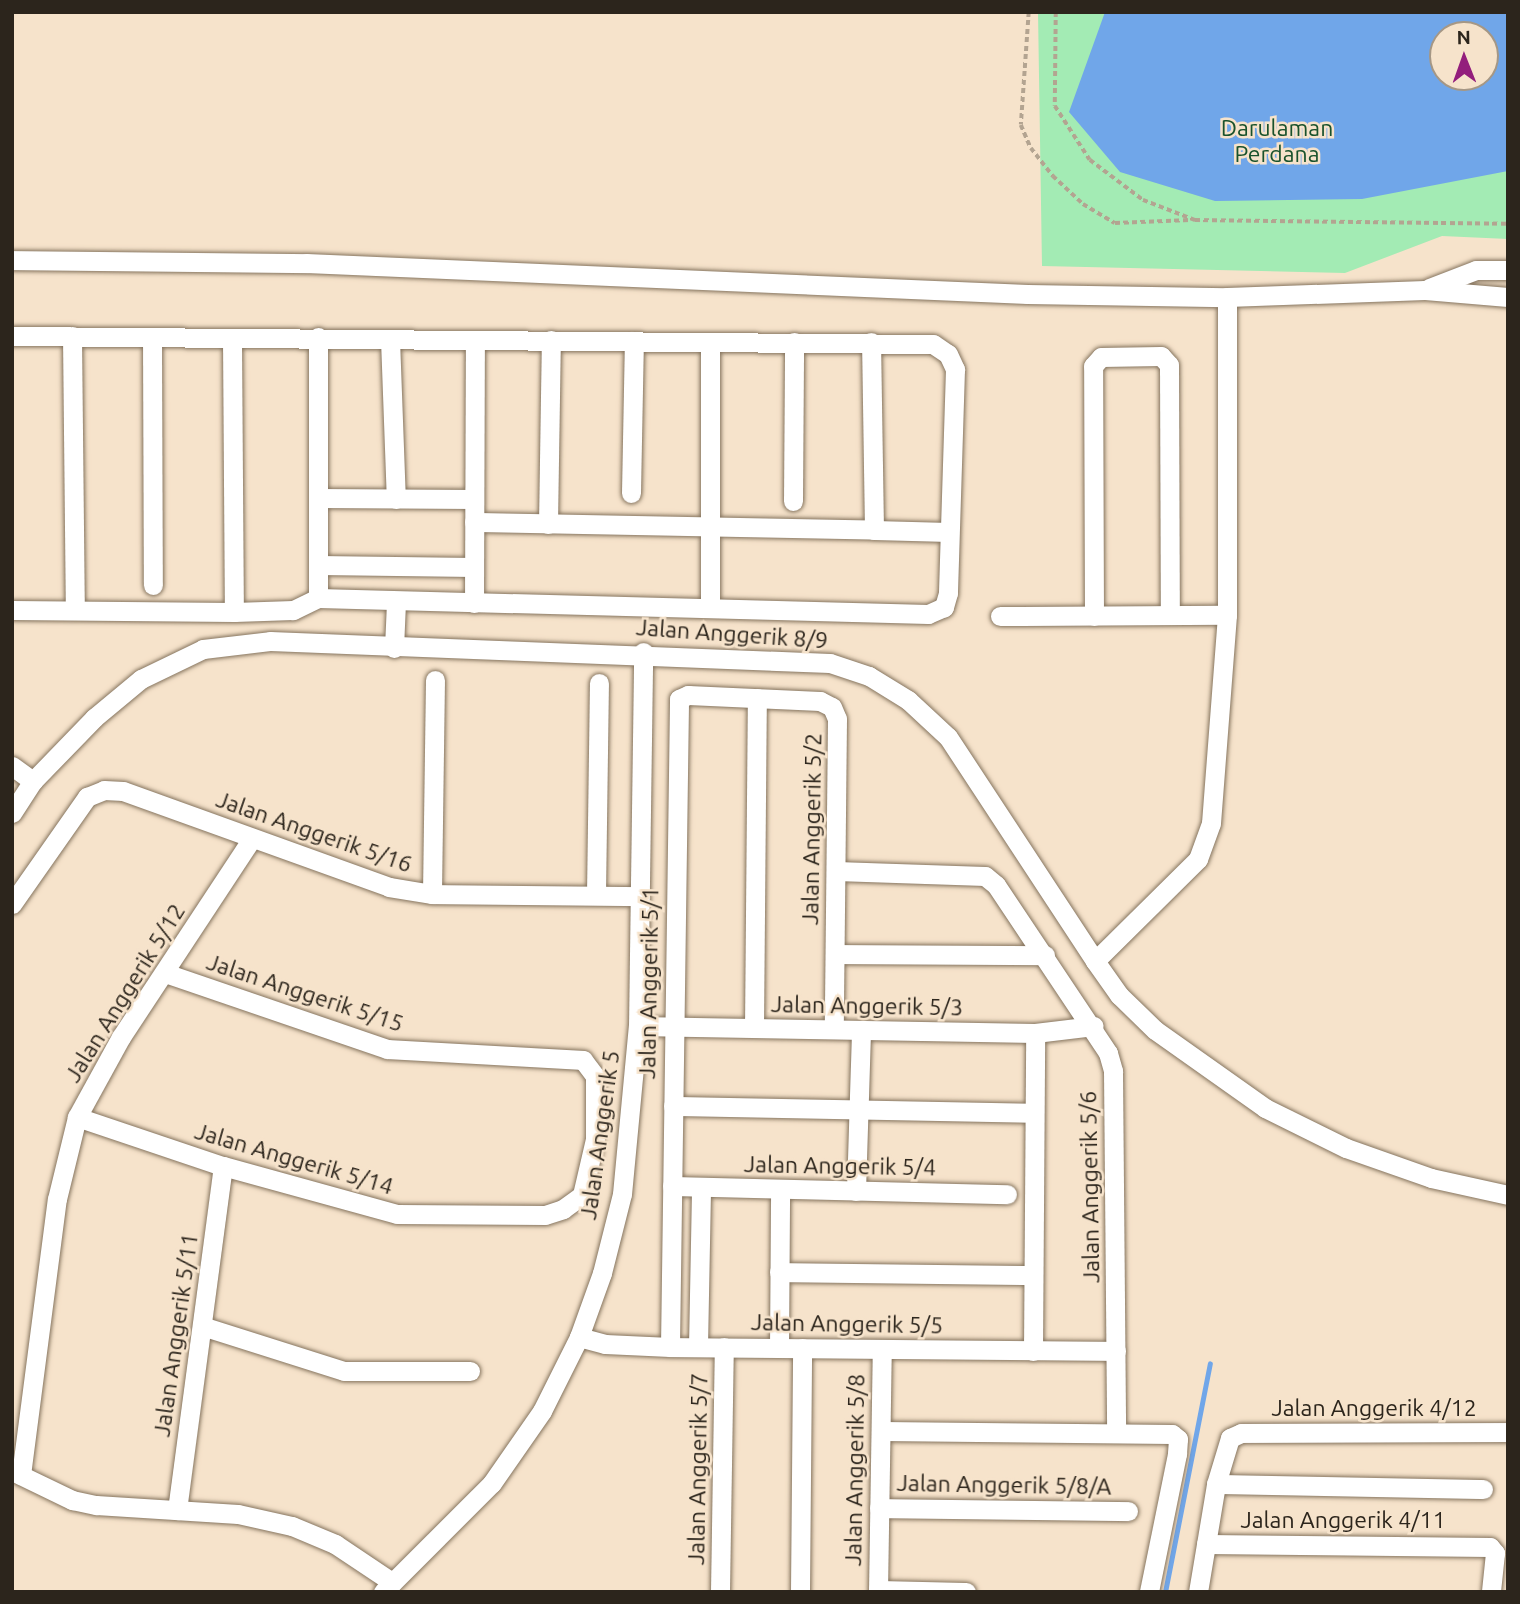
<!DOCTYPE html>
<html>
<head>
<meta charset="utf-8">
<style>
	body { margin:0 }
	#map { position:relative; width:1520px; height:1604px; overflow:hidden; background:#f6e3cb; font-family:Ubuntu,sans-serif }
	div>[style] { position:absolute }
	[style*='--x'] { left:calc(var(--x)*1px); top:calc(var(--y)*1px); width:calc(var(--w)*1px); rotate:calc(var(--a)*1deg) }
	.green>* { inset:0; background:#a3ebb4 }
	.water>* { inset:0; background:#70a6e9 }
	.stream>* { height:5px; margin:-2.5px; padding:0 2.5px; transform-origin:2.5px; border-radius:2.5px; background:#70a6e9 }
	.path>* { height:3.5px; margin-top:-1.75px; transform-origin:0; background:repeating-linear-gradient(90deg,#b3a491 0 5px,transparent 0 8.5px) }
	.roads { filter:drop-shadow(0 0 2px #85745e) drop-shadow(0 0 2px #85745e) }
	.minor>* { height:19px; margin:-9.5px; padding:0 9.5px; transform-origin:9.5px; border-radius:9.5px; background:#fff }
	span { translate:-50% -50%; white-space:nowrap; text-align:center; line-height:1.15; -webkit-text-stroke:5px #f6e3cb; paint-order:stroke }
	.park-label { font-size:23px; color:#19522c }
	.street-label { font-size:23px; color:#2c251c }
	.frame { position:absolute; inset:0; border:14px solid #2c251c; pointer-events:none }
	.north { position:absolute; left:1429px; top:21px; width:70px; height:70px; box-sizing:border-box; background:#f6e3cb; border:2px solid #a59785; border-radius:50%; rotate:359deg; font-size:19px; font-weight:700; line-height:28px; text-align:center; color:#2c251c }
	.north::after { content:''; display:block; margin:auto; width:24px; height:32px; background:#931e7c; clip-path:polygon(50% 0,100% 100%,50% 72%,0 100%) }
</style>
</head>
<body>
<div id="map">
	<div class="green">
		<i style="clip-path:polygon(evenodd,1038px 12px,1508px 12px,1508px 239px,1442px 236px,1345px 273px,1042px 266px,1038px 12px,1443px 35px,1485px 35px,1485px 77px,1443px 77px,1443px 35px)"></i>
	</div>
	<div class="water">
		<i style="clip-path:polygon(evenodd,1105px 12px,1508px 12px,1508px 171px,1362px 199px,1215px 201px,1120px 172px,1069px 112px,1105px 12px,1443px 35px,1485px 35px,1485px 77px,1443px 77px,1443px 35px)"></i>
	</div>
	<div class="stream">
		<i style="--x:1165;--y:1592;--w:233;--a:-78.9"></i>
	</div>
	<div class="path">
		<i style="--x:1029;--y:12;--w:113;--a:94"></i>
		<i style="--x:1021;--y:125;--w:25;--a:67"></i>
		<i style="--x:1031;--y:148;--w:36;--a:52"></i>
		<i style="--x:1053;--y:176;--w:41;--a:43"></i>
		<i style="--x:1083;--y:204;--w:37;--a:31"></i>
		<i style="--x:1115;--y:223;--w:75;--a:-2.3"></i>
		<i style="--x:1056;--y:12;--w:94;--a:90.6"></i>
		<i style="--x:1055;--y:106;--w:64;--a:57.1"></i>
		<i style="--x:1090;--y:160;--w:66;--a:37"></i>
		<i style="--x:1143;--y:200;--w:56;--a:21"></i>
		<i style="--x:1195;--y:220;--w:313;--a:0.7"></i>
	</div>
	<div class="roads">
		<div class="minor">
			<i style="--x:12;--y:260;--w:294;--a:0.6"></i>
			<i style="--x:306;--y:263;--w:722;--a:2.46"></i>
			<i style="--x:1027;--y:294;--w:200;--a:0.9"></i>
			<i style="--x:1227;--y:297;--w:198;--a:-2"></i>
			<i style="--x:1425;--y:290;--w:83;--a:4.8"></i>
			<i style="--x:1429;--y:288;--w:50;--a:-21"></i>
			<i style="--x:1476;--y:270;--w:32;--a:0"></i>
			<i style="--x:12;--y:336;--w:921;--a:0.5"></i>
			<i style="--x:933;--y:344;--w:18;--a:34"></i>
			<i style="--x:948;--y:354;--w:17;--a:65"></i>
			<i style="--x:955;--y:369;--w:224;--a:91.8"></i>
			<i style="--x:948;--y:593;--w:15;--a:106"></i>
			<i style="--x:944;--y:607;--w:17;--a:156"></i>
			<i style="--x:928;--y:614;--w:610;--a:-178.5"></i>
			<i style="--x:318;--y:598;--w:28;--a:154"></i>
			<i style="--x:293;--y:610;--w:59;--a:178.1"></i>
			<i style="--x:234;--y:612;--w:222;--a:-179.5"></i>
			<i style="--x:72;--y:336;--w:274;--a:89.4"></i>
			<i style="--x:152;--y:337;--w:248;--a:89.8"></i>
			<i style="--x:318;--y:337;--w:261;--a:90"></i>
			<i style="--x:232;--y:338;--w:274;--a:89.6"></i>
			<i style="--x:390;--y:339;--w:160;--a:87.9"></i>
			<i style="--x:631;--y:493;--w:152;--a:-88.9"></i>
			<i style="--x:318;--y:498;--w:156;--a:0.4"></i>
			<i style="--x:793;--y:501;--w:159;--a:-89.6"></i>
			<i style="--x:474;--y:522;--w:400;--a:1.1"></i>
			<i style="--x:874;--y:530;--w:188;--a:-90.9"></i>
			<i style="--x:548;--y:524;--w:184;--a:-89.1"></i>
			<i style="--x:874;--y:530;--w:75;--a:1.5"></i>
			<i style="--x:318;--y:565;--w:156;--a:0.7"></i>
			<i style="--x:474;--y:603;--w:263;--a:-89.8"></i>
			<i style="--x:710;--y:606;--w:263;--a:-90"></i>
			<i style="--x:1000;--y:616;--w:227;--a:-0.3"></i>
			<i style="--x:1094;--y:616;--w:250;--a:-90.2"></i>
			<i style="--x:1093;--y:366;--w:12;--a:-48"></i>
			<i style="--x:1101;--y:357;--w:60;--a:-1"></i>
			<i style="--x:1161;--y:356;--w:12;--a:48"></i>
			<i style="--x:1169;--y:365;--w:250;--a:89.8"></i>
			<i style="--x:394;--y:648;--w:46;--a:-87.5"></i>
			<i style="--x:12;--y:766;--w:26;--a:36"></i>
			<i style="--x:12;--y:813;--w:38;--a:-57"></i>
			<i style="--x:33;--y:781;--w:88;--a:-45.9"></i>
			<i style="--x:94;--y:718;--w:61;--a:-39.7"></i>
			<i style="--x:141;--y:679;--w:69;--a:-25.8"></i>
			<i style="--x:203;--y:649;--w:67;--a:-6.8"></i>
			<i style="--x:270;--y:641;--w:560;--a:2.25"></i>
			<i style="--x:830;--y:663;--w:41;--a:18.4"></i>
			<i style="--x:869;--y:676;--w:46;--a:31.6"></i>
			<i style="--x:908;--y:700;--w:54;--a:42.8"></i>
			<i style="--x:948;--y:737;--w:268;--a:56.7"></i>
			<i style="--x:1095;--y:961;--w:42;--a:54.8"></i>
			<i style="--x:1119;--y:995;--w:50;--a:44.2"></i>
			<i style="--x:1155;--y:1030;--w:135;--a:35.3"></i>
			<i style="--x:1265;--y:1108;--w:90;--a:26.3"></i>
			<i style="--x:1346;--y:1148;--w:90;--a:19.4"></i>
			<i style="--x:1431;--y:1178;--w:79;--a:12.4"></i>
			<i style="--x:836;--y:871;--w:149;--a:1.9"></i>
			<i style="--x:985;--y:876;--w:14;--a:39"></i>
			<i style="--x:996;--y:885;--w:202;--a:56.3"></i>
			<i style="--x:1108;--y:1053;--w:19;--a:74"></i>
			<i style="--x:1113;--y:1071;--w:362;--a:89.5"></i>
			<i style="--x:432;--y:894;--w:214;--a:-89.2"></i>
			<i style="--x:596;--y:895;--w:212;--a:-89.2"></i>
			<i style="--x:12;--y:904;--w:131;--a:-55"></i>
			<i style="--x:87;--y:797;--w:18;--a:-22"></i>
			<i style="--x:104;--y:790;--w:19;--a:3"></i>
			<i style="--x:123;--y:791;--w:283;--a:19.8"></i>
			<i style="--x:389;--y:887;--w:44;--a:9.2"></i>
			<i style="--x:432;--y:894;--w:207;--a:0.6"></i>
			<i style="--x:835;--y:954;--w:210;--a:0.3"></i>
			<i style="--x:1095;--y:961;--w:145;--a:-44.7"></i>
			<i style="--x:1198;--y:859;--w:38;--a:-70"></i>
			<i style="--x:1211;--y:823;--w:209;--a:-85.6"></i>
			<i style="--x:1227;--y:615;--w:318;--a:-90"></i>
			<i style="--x:638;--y:1026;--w:397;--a:1"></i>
			<i style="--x:1035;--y:1033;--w:59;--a:-6.8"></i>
			<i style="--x:754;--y:1028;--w:330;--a:-89.5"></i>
			<i style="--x:673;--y:1106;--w:361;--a:1.1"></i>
			<i style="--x:77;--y:1117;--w:154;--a:18.6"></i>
			<i style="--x:223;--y:1166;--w:180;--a:15.4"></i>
			<i style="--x:397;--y:1214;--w:148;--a:0.4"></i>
			<i style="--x:545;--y:1215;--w:19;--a:-18"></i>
			<i style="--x:563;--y:1209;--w:24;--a:-36"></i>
			<i style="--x:582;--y:1195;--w:57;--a:-76.9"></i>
			<i style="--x:595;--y:1139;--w:63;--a:-90"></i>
			<i style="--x:595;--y:1076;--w:20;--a:-127"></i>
			<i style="--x:583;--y:1060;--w:196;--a:-176.8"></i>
			<i style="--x:387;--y:1049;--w:235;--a:-161.1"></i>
			<i style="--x:672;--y:1186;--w:335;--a:1.4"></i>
			<i style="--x:856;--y:1191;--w:161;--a:-88.2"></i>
			<i style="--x:779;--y:1272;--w:254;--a:0.7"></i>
			<i style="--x:202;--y:1326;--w:149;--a:17.6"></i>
			<i style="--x:344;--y:1371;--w:126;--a:0"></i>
			<i style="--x:579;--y:1337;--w:27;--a:15"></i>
			<i style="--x:605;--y:1344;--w:65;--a:2.6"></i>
			<i style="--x:670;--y:1347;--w:446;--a:0.5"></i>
			<i style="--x:670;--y:1347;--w:648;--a:-89.2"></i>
			<i style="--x:679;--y:699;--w:10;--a:-24"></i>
			<i style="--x:688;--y:695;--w:132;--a:2.6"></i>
			<i style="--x:820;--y:701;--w:13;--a:27"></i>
			<i style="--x:832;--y:707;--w:13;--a:67"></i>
			<i style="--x:837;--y:719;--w:310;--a:90.6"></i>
			<i style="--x:698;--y:1347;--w:160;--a:-88.9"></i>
			<i style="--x:779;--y:1348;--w:159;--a:-89.6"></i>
			<i style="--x:1033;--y:1351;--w:318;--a:-89.6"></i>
			<i style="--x:881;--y:1431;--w:291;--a:0.6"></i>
			<i style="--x:1172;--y:1434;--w:8;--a:40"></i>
			<i style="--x:1178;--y:1439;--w:15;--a:94"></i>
			<i style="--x:1177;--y:1454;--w:141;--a:101.5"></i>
			<i style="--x:12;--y:1471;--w:67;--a:25.8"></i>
			<i style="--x:72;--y:1500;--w:25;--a:12"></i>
			<i style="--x:96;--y:1505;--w:142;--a:3.6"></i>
			<i style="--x:238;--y:1514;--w:55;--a:12.5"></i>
			<i style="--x:292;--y:1526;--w:47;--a:22.7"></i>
			<i style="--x:335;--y:1544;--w:69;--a:33.7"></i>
			<i style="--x:21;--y:1475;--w:278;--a:-82.6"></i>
			<i style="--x:57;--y:1199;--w:84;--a:-76.3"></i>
			<i style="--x:77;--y:1117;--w:91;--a:-61.2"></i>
			<i style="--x:121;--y:1037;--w:238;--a:-56.6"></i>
			<i style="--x:1216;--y:1484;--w:267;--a:1.1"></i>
			<i style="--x:879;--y:1508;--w:249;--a:0.7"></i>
			<i style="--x:177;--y:1510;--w:347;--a:-82.4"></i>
			<i style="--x:1206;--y:1544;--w:284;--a:0.6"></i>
			<i style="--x:1490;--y:1547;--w:8;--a:50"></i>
			<i style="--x:1495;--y:1553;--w:39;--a:96"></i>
			<i style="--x:878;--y:1590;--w:88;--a:1.3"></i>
			<i style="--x:383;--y:1592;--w:154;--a:-45"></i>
			<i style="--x:492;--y:1483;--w:88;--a:-55.2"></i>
			<i style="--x:542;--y:1411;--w:83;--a:-63.4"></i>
			<i style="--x:579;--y:1337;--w:68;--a:-70.2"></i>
			<i style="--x:602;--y:1273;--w:81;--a:-75.8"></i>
			<i style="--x:622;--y:1194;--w:169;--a:-84.6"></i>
			<i style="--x:638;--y:1026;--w:374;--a:-89.2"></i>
			<i style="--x:720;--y:1592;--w:245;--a:-89.1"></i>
			<i style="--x:800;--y:1592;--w:244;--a:-89.5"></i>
			<i style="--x:878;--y:1592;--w:243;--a:-89.1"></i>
			<i style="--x:1198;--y:1592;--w:109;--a:-80.5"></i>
			<i style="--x:1216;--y:1484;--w:48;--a:-73.1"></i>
			<i style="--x:1230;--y:1438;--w:12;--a:-24"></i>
			<i style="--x:1241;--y:1433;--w:267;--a:-0.2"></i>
		</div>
	</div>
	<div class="park-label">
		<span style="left:1277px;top:141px">Darulaman<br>Perdana</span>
	</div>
	<div class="street-label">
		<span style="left:732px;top:634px;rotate:4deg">Jalan Anggerik 8/9</span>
		<span style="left:812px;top:829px;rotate:-89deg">Jalan Anggerik 5/2</span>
		<span style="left:314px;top:832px;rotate:19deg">Jalan Anggerik 5/16</span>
		<span style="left:649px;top:983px;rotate:-89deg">Jalan Anggerik 5/1</span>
		<span style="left:125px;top:993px;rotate:-58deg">Jalan Anggerik 5/12</span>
		<span style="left:305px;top:993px;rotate:18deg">Jalan Anggerik 5/15</span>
		<span style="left:867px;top:1006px;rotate:1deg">Jalan Anggerik 5/3</span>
		<span style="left:600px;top:1135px;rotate:-82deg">Jalan Anggerik 5</span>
		<span style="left:294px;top:1159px;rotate:16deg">Jalan Anggerik 5/14</span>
		<span style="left:840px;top:1166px;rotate:1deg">Jalan Anggerik 5/4</span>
		<span style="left:1090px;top:1187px;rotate:-91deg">Jalan Anggerik 5/6</span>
		<span style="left:847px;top:1324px;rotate:1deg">Jalan Anggerik 5/5</span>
		<span style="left:176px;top:1335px;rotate:-82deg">Jalan Anggerik 5/11</span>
		<span style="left:1374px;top:1408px">Jalan Anggerik 4/12</span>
		<span style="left:698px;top:1469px;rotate:-89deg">Jalan Anggerik 5/7</span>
		<span style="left:855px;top:1470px;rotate:-89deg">Jalan Anggerik 5/8</span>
		<span style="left:1004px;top:1485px;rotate:1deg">Jalan Anggerik 5/8/A</span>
		<span style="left:1343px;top:1520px">Jalan Anggerik 4/11</span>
	</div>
	<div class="frame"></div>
	<div class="north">N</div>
</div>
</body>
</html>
